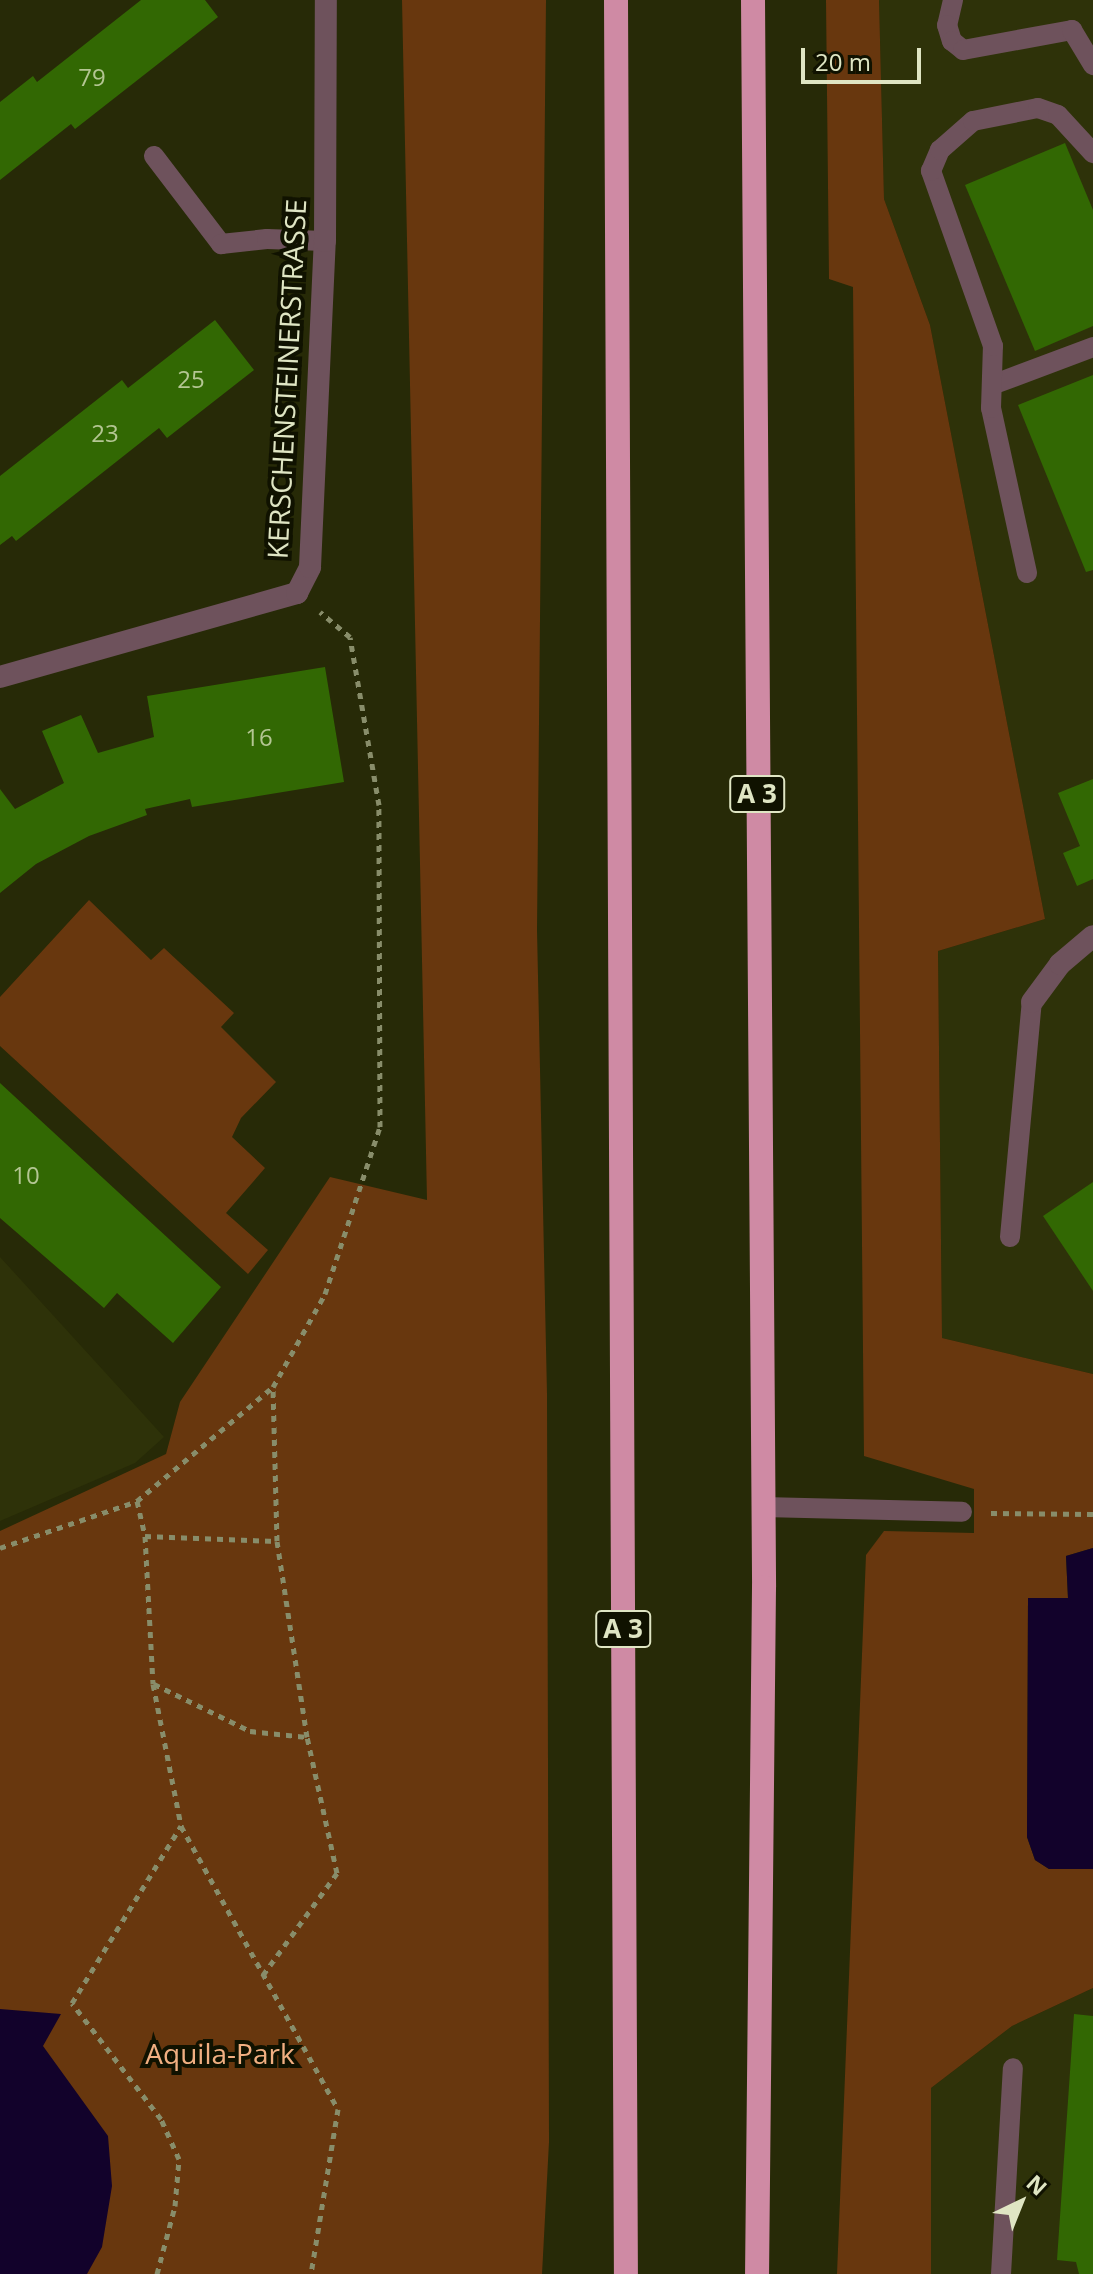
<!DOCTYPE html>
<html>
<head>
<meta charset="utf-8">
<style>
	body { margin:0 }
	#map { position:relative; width:1093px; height:2274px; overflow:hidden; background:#272a07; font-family:"Open Sans",sans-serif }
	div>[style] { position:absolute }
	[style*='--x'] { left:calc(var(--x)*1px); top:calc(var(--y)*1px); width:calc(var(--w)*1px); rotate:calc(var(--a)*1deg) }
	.built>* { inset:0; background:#2e3209 }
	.green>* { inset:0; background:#68370e }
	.water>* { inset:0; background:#12022b }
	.building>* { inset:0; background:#326803 }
	.path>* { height:5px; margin-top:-2.5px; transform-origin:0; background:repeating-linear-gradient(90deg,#888d6a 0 6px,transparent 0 12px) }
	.service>* { height:20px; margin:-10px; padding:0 10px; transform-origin:10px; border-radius:10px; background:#6e525c }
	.minor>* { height:22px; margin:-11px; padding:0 11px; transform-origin:11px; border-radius:11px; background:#6e525c }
	.motorway>* { height:24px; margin:-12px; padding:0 12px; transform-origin:12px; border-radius:12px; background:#cf8aa4 }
	span { translate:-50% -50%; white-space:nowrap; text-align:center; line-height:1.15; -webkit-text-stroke:8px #101200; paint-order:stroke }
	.number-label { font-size:24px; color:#b4c693 }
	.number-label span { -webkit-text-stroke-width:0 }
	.shield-label span { padding:2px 6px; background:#101200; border:2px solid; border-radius:6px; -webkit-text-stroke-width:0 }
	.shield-label { font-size:26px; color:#dfe5c3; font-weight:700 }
	.street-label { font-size:28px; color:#dfe5c3 }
	.park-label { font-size:28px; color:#f1af81 }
	.north { position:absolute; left:981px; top:2162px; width:80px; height:80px; -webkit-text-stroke:6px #101200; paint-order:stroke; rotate:43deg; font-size:22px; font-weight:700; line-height:32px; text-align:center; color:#dfe5c3 }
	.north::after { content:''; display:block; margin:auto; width:28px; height:36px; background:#dfe5c3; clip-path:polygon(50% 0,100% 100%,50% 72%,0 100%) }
	.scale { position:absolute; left:801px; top:48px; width:120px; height:36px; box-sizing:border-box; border:4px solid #dfe5c3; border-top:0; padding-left:10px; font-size:24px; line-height:28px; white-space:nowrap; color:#dfe5c3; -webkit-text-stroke:6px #101200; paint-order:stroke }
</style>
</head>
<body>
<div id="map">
	<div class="built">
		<i style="clip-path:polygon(879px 0,1093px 0,1093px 1374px,942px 1338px,938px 951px,1045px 919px,930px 325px,884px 199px)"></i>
		<i style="clip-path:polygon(0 1257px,164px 1437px,135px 1463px,0 1521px)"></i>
		<i style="clip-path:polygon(1093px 1988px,1093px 2274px,931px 2274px,931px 2088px,1012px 2026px)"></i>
	</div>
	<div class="green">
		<i style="clip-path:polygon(402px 0,546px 0,537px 930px,547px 1394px,549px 2142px,542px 2274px,0 2274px,0 1531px,166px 1454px,180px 1402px,330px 1177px,427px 1200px)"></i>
		<i style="clip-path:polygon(826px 0,879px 0,884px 199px,930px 325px,1045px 919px,938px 951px,942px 1338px,1093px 1374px,1093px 1548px,1066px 1556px,1068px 1599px,1028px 1598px,1027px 1837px,1035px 1860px,1049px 1869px,1093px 1869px,1093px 1988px,1012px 2026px,931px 2088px,931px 2274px,837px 2274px,866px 1555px,884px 1531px,974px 1533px,974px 1489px,864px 1456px,853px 287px,829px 279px)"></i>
		<i style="clip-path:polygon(89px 900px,151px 960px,164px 948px,234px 1013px,221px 1027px,276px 1082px,241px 1118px,232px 1137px,265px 1168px,226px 1213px,268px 1250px,248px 1274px,0 1046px,0 997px)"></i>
	</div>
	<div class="water">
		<i style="clip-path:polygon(1093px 1548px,1093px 1869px,1049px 1869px,1035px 1860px,1027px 1837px,1028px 1598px,1068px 1598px,1066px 1556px)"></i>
		<i style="clip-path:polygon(0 2009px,61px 2014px,43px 2046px,108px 2136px,112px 2186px,102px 2247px,87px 2274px,0 2274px)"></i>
	</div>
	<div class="building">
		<i style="clip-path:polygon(141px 0,205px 0,218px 17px,75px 129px,71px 124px,0 180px,0 102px,33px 76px,37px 82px)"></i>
		<i style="clip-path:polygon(1065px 143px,1093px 210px,1093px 326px,1035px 351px,965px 185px)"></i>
		<i style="clip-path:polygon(215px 320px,254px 370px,167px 438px,159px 428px,16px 541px,12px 536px,0 545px,0 476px,122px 380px,128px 388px)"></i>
		<i style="clip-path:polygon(1093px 375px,1093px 570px,1086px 572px,1018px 405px)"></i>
		<i style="clip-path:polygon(325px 667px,344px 782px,192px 807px,190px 799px,145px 809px,147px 815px,89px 836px,36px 864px,0 893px,0 789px,15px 809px,64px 783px,42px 731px,81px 715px,98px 753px,154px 737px,147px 696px)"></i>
		<i style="clip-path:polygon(1093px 779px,1093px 879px,1077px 886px,1063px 853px,1080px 846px,1058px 793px)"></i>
		<i style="clip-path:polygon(0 1083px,221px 1287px,173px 1343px,117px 1293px,104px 1308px,0 1218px)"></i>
		<i style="clip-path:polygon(1093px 1182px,1093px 1291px,1043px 1216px)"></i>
		<i style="clip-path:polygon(1074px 2014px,1093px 2016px,1093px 2274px,1079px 2274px,1076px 2262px,1057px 2260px)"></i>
	</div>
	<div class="path">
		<i style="--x:137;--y:1501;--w:36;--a:77"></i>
		<i style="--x:145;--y:1536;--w:148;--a:86.9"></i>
		<i style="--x:153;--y:1684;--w:145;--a:78.8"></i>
		<i style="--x:181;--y:1826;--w:324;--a:61"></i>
		<i style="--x:338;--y:2109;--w:167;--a:99.3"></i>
		<i style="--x:991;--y:1513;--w:102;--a:0.6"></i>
		<i style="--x:145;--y:1536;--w:132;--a:2.2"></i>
		<i style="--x:0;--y:1548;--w:145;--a:-18.9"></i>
		<i style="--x:137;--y:1501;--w:177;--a:-40"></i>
		<i style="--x:273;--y:1387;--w:107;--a:-60.8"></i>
		<i style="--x:325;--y:1294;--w:176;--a:-71.8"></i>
		<i style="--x:380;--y:1127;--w:322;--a:-90.2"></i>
		<i style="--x:379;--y:805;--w:170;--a:-99.8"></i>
		<i style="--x:350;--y:637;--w:39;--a:-140"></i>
		<i style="--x:154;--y:1684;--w:107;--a:26.1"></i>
		<i style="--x:250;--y:1731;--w:57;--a:6"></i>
		<i style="--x:263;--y:1975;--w:126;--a:-54"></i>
		<i style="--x:337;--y:1873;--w:139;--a:-102.4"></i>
		<i style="--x:307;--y:1737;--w:198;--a:-98.7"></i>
		<i style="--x:277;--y:1541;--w:153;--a:-91.5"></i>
		<i style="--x:157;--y:2274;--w:70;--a:-75.2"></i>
		<i style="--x:175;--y:2206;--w:47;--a:-85.1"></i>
		<i style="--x:179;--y:2159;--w:44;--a:-114.2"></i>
		<i style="--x:161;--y:2119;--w:146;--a:-127.5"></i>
		<i style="--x:72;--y:2003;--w:208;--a:-58.4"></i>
	</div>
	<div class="service">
		<i style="--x:953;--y:0;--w:26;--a:103"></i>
		<i style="--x:947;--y:25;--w:17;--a:73"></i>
		<i style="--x:952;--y:41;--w:14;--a:39"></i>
		<i style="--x:963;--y:50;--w:111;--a:-10.4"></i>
		<i style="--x:1072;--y:30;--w:41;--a:59"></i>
		<i style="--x:154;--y:156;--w:111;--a:52.7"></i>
		<i style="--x:221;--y:244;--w:46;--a:-6.2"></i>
		<i style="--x:267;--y:239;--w:58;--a:2"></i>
		<i style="--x:992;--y:385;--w:108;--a:-20.6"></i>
		<i style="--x:1027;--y:573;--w:169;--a:-102.3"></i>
		<i style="--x:991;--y:408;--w:62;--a:-88.2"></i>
		<i style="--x:993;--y:346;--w:186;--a:-109.5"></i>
		<i style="--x:931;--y:171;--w:23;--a:-67"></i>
		<i style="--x:940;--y:150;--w:44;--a:-41.3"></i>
		<i style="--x:973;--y:121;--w:66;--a:-11.3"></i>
		<i style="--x:1038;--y:108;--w:21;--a:19"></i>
		<i style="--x:1058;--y:115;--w:52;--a:47.4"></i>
		<i style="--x:1010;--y:1237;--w:236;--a:-84.7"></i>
		<i style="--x:763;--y:1507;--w:199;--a:1.4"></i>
		<i style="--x:1001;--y:2274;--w:206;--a:-86.7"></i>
	</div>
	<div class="minor">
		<i style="--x:0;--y:677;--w:309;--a:-15.8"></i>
		<i style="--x:297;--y:593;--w:29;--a:-63"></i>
		<i style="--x:310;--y:567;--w:326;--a:-87.4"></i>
		<i style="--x:325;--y:241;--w:241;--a:-89.8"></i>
		<i style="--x:1032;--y:1002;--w:47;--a:-53.6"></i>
		<i style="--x:1060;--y:964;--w:43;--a:-40.3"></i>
	</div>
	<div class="motorway">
		<i style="--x:616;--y:0;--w:2274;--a:89.75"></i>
		<i style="--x:753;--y:0;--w:1587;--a:89.6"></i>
		<i style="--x:764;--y:1587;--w:687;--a:90.58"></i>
	</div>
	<div class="number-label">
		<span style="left:92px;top:77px">79</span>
		<span style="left:191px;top:379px">25</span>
		<span style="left:105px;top:433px">23</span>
		<span style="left:259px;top:737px">16</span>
		<span style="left:26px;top:1175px">10</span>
	</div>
	<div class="shield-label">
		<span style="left:757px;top:794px">A 3</span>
		<span style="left:623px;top:1629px">A 3</span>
	</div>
	<div class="street-label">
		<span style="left:286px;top:379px;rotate:-87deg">KERSCHENSTEINERSTRASSE</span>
	</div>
	<div class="park-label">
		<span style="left:220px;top:2053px">Aquila-Park</span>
	</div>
	<div class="north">N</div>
	<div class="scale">20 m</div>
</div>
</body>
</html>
